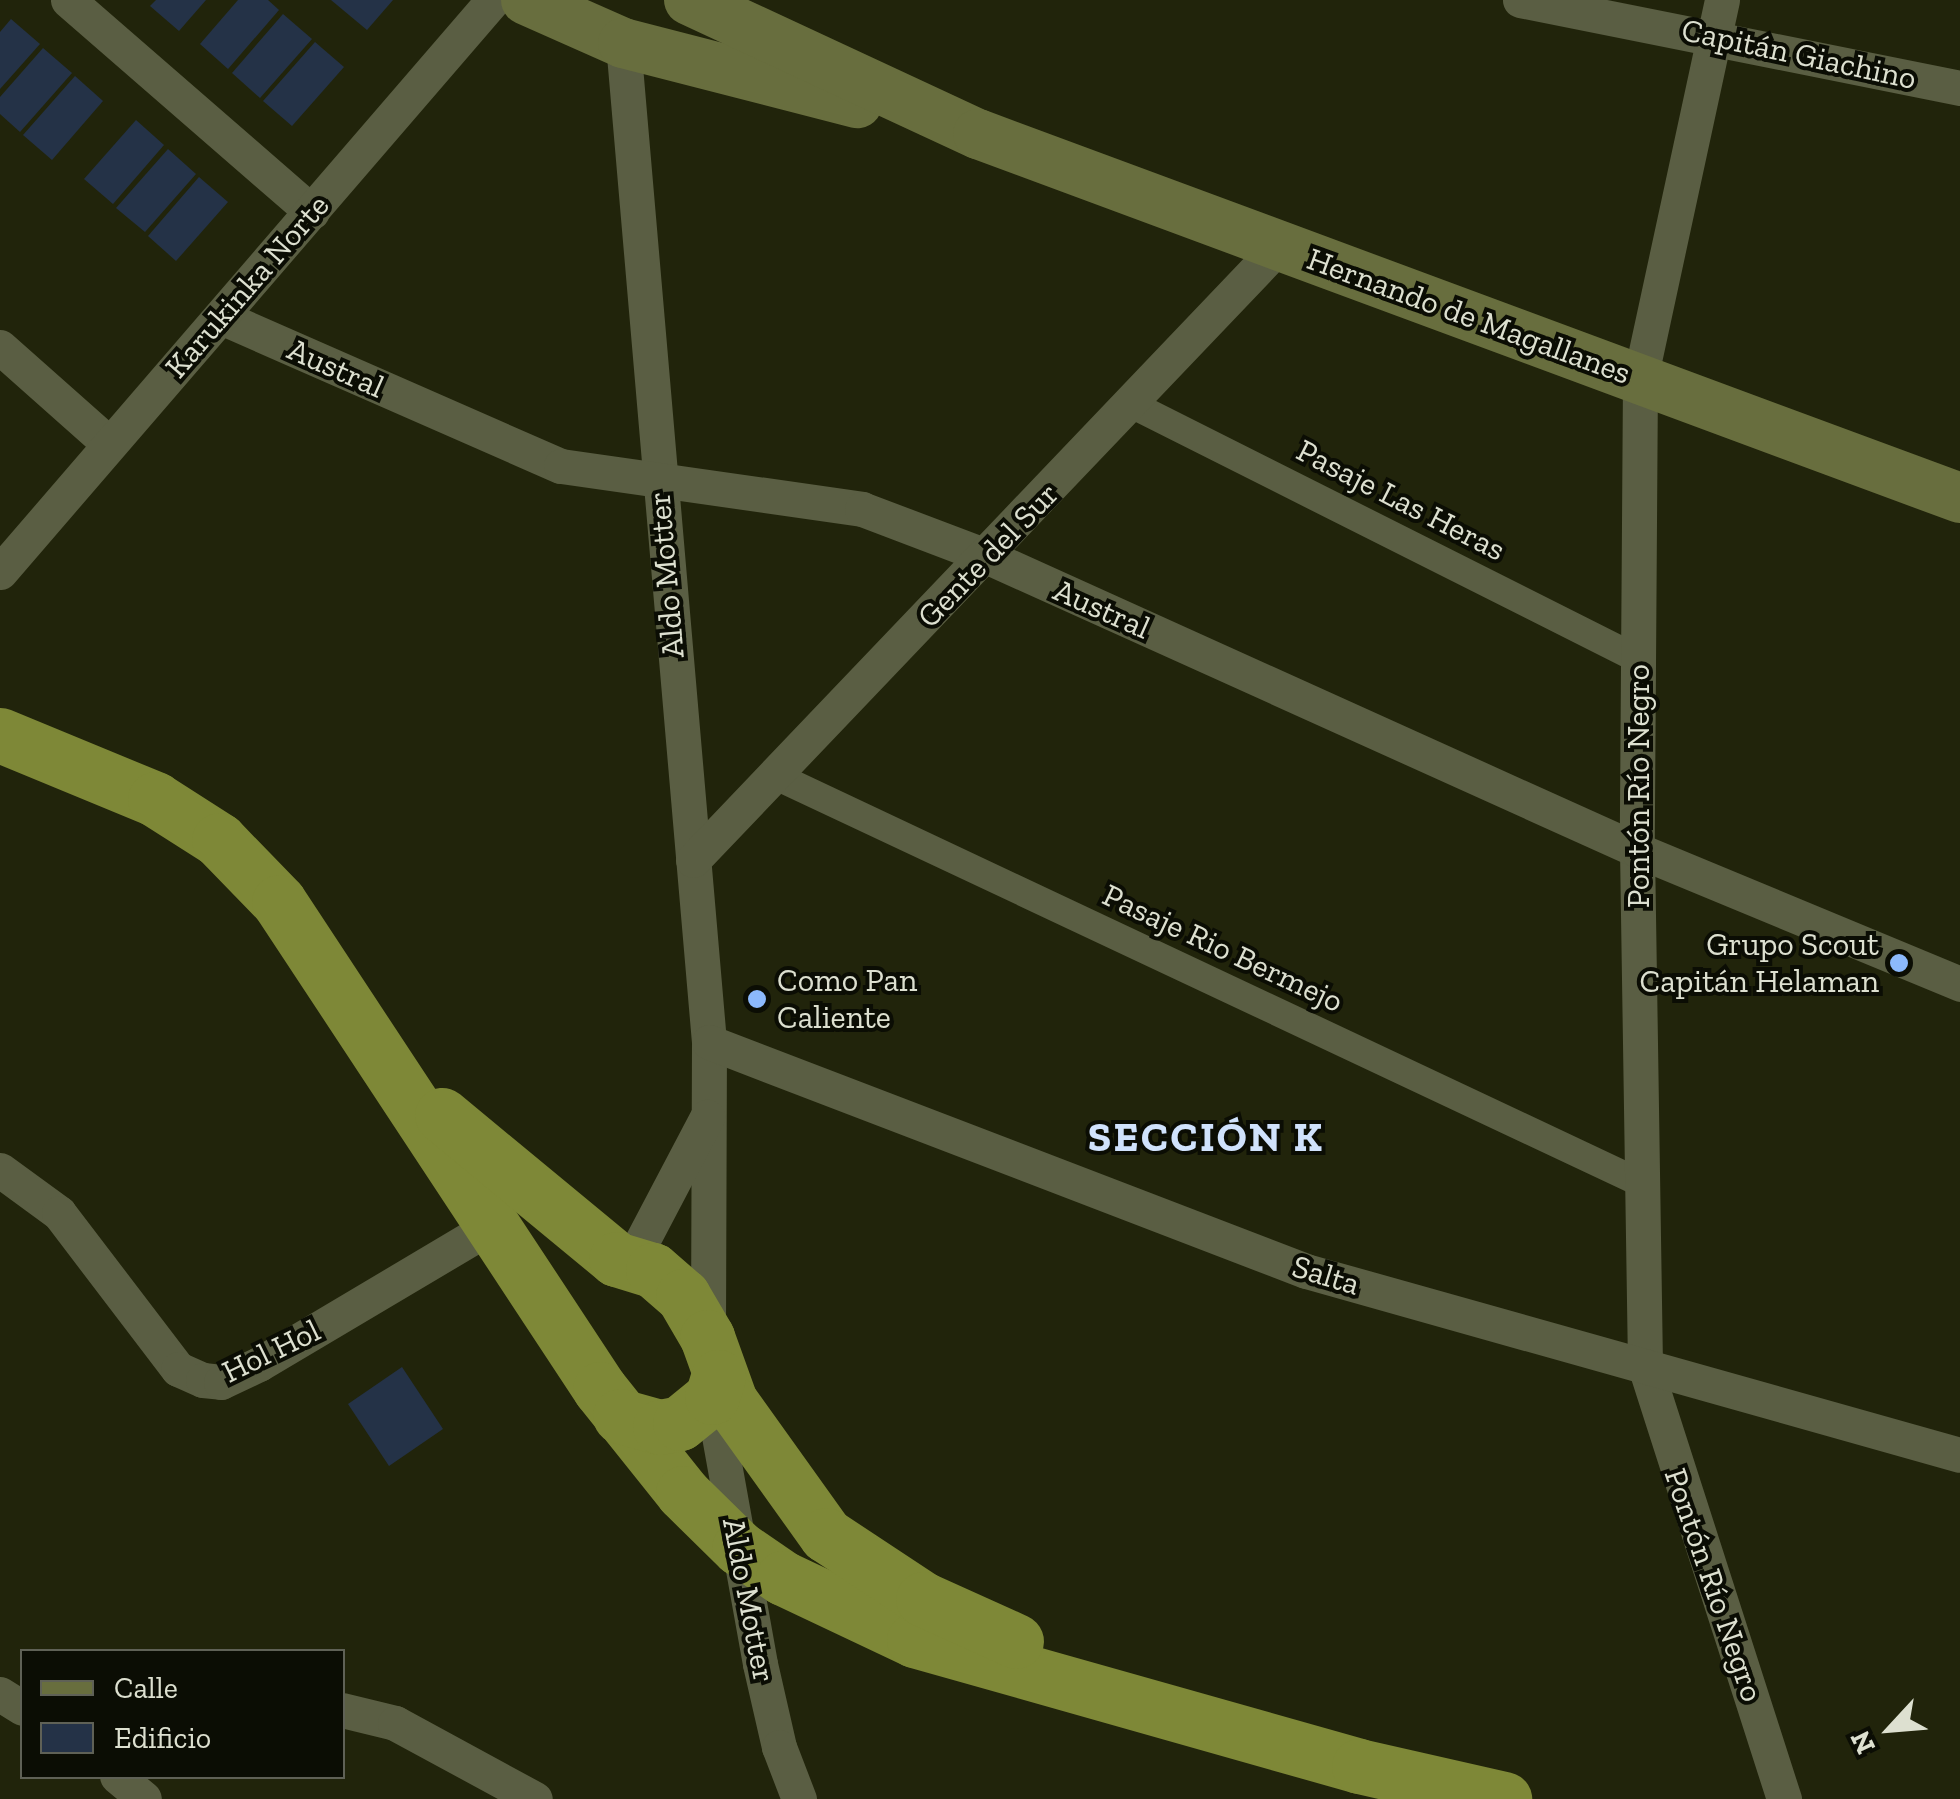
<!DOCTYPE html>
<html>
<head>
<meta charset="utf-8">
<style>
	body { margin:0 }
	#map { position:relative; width:1960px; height:1799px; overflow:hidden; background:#21240b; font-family:"Zilla Slab",serif }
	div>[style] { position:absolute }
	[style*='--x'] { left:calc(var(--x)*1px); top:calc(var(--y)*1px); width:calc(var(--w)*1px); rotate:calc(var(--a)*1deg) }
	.building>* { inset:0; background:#243247 }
	.pedestrian>* { height:28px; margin:-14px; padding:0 14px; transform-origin:14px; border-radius:14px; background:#5a5e43 }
	.minor>* { height:35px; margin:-17.5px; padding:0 17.5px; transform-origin:17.5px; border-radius:17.5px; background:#5a5e43 }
	.secondary>* { height:50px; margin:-25px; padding:0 25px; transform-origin:25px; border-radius:25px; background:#686e3e }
	.trunk>* { height:55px; margin:-27.5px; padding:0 27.5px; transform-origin:27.5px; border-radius:27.5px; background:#7e8837 }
	.dots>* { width:28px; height:28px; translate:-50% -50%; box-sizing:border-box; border:5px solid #0b0d04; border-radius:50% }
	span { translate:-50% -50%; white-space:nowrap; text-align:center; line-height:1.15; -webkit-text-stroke:8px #0b0d04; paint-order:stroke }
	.street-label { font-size:32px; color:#dde0d0 }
	.poi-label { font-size:32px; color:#dde0d0 }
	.right { translate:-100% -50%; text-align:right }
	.left { translate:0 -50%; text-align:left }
	.district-label { font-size:42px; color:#d0e2fc; font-weight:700; letter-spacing:2.5px }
	.legend { position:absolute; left:20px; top:1649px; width:325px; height:130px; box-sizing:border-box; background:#0b0d04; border:2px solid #5f6156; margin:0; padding:12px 18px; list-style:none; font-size:30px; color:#dde0d0 }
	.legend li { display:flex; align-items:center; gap:20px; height:50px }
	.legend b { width:50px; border:2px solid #5f6156 }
	.north { position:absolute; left:1840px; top:1679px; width:100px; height:100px; -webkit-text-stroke:8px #0b0d04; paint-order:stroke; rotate:244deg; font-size:28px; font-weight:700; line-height:40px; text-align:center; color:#dde0d0 }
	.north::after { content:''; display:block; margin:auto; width:35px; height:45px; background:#dde0d0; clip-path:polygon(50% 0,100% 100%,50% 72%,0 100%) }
</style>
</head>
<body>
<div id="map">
	<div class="building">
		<i style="clip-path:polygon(156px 0,206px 0,179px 31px,150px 6px)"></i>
		<i style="clip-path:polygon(238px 0,268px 0,279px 10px,228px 69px,200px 44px)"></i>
		<i style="clip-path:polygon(331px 0,393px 0,367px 30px)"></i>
		<i style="clip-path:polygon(283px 14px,312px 39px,260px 98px,232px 73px)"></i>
		<i style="clip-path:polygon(11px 19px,40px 44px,0 89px,0 32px)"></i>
		<i style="clip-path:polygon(315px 42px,344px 67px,292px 126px,263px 101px)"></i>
		<i style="clip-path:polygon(43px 48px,72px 73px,20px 132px,0 114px,0 97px)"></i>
		<i style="clip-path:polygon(75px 76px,103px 101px,52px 160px,23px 135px)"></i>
		<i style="clip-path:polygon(136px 120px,164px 145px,113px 204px,84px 179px)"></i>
		<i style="clip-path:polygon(168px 149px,196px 174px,145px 232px,116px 208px)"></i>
		<i style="clip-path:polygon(199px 177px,228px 202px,176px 261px,148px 236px)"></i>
		<i style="clip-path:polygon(402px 1367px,443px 1429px,389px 1466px,348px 1404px)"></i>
	</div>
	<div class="pedestrian">
		<i style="--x:1131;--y:404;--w:568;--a:26.7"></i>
		<i style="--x:776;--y:776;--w:956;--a:25.2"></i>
	</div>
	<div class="minor">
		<i style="--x:68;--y:0;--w:323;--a:41"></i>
		<i style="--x:1520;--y:0;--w:449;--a:11.3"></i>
		<i style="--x:1722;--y:0;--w:388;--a:102.2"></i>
		<i style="--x:1640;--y:379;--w:471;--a:90.4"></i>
		<i style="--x:1637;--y:850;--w:516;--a:89.11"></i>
		<i style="--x:1645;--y:1366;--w:455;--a:72.2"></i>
		<i style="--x:623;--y:43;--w:1003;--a:85.08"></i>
		<i style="--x:709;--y:1042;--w:291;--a:90.2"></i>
		<i style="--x:221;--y:317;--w:371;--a:23.7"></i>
		<i style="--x:561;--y:466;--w:304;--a:8.1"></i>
		<i style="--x:862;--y:509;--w:133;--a:20.8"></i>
		<i style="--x:986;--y:556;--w:714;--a:24.3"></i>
		<i style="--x:1637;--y:850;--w:350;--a:22.5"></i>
		<i style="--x:0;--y:347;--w:144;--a:41.6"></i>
		<i style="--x:0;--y:572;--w:755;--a:-49.24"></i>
		<i style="--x:693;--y:860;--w:849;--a:-46.34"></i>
		<i style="--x:709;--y:1042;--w:639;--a:20.99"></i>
		<i style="--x:1306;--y:1271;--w:679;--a:15.71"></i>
		<i style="--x:0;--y:1170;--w:73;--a:36.1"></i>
		<i style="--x:59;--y:1213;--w:196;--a:52.7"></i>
		<i style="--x:178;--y:1369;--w:27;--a:24"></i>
		<i style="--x:203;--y:1380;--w:18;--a:6"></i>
		<i style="--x:221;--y:1382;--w:42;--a:-25.3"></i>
		<i style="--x:259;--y:1364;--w:269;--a:-30.7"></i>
		<i style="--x:631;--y:1262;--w:164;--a:-62.3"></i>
		<i style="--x:712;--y:1397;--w:271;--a:79.8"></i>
		<i style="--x:760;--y:1664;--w:85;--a:77.1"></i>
		<i style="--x:779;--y:1747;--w:56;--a:69"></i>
		<i style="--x:0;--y:1694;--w:26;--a:32"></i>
		<i style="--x:342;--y:1710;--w:55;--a:13.8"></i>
		<i style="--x:395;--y:1723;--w:159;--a:28.5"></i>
		<i style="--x:117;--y:1776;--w:35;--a:40"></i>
	</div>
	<div class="secondary">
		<i style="--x:526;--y:0;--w:106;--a:23.9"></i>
		<i style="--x:623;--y:43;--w:242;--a:14.4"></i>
		<i style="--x:689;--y:0;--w:319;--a:24.9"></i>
		<i style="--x:978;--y:134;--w:1047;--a:20.34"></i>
	</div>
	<div class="trunk">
		<i style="--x:0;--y:735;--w:168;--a:22.4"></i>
		<i style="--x:155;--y:799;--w:76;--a:32.6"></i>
		<i style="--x:219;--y:840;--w:86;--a:45.9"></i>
		<i style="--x:279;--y:902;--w:583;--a:56.61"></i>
		<i style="--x:600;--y:1389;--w:133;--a:51.4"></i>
		<i style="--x:683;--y:1493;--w:78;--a:44.5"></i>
		<i style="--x:739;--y:1548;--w:53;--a:34.3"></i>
		<i style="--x:783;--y:1578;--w:145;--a:25.3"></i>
		<i style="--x:914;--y:1640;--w:462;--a:15.8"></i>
		<i style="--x:1359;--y:1766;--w:149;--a:12.8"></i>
		<i style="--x:442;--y:1115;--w:226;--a:39.6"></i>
		<i style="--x:616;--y:1259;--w:39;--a:17"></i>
		<i style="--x:653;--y:1270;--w:40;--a:41"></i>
		<i style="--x:683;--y:1296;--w:48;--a:59.7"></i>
		<i style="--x:707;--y:1337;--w:68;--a:70.2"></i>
		<i style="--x:730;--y:1401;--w:165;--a:54.4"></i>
		<i style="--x:826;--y:1535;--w:116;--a:33.4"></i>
		<i style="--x:923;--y:1599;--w:102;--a:24.3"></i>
		<i style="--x:620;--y:1416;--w:41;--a:15.4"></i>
		<i style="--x:660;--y:1427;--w:20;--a:-11"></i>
		<i style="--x:680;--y:1423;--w:41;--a:-39.1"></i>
		<i style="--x:712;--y:1397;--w:21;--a:-73"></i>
	</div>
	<div class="dots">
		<i style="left:1899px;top:963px;background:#8cb9fc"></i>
		<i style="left:757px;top:999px;background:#8cb9fc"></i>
	</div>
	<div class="street-label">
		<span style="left:1799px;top:54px;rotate:12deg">Capitán Giachino</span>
		<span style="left:247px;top:286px;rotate:-49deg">Karukinka Norte</span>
		<span style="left:1469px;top:316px;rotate:20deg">Hernando de Magallanes</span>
		<span style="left:336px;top:368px;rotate:24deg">Austral</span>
		<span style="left:1401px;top:500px;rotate:27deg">Pasaje Las Heras</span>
		<span style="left:988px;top:555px;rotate:-46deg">Gente del Sur</span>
		<span style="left:666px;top:575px;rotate:-95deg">Aldo Motter</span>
		<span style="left:1102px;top:609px;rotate:24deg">Austral</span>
		<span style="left:1638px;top:786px;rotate:-90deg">Pontón Río Negro</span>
		<span style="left:1223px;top:948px;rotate:25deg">Pasaje Rio Bermejo</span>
		<span style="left:1326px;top:1275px;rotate:17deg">Salta</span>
		<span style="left:271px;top:1351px;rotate:-26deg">Hol Hol</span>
		<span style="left:1714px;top:1585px;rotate:71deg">Pontón Río Negro</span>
		<span style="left:749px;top:1600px;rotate:79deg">Aldo Motter</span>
	</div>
	<div class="poi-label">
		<span class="right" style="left:1879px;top:963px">Grupo Scout<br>Capitán Helaman</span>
		<span class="left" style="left:777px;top:999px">Como Pan<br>Caliente</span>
	</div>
	<div class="district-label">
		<span style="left:1206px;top:1137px">SECCIÓN K</span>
	</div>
	<ul class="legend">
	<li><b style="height:12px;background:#686e3e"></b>Calle</li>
	<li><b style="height:28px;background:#243247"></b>Edificio</li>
	</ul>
	<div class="north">N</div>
</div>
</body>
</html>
